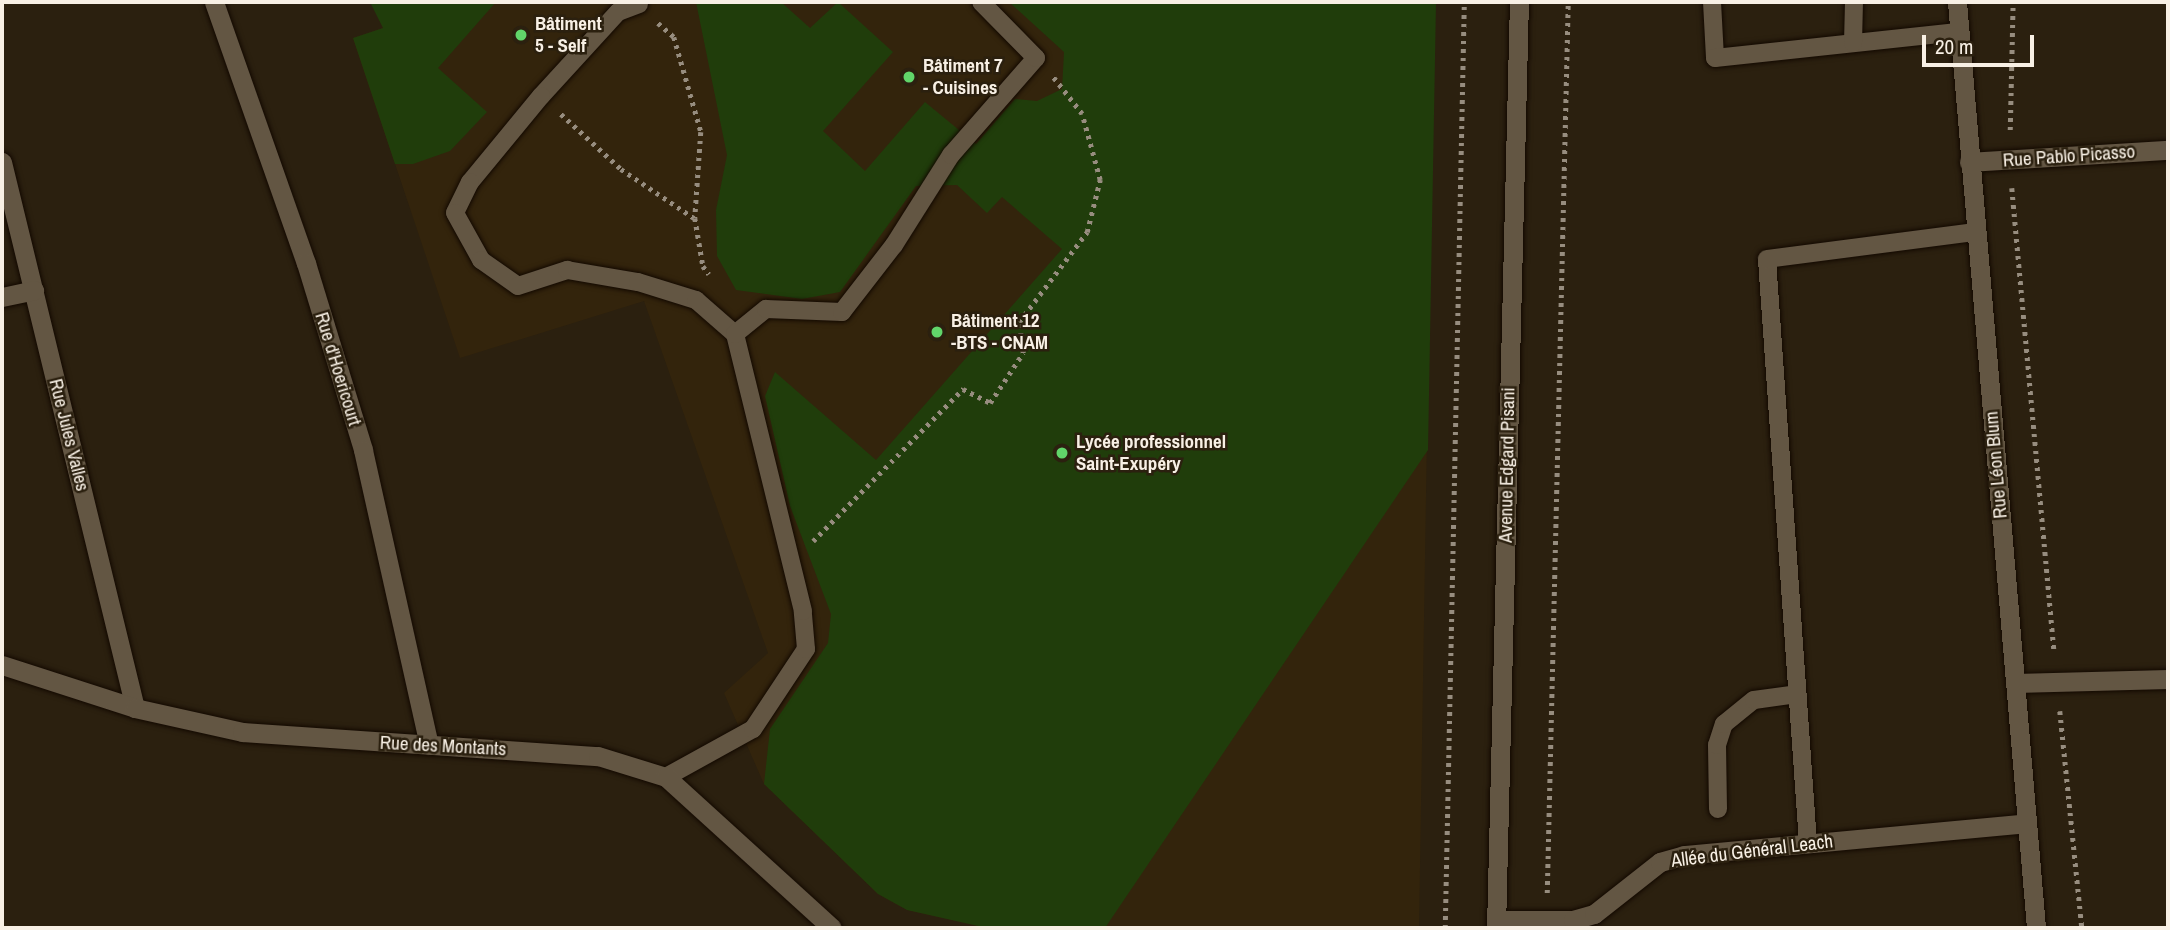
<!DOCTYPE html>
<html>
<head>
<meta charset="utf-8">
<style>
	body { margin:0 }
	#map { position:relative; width:2170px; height:930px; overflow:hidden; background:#2b200f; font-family:"Archivo Narrow",sans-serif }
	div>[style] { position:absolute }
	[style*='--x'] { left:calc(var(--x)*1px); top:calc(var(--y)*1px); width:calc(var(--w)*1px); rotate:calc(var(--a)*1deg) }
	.built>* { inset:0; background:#33240c }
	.green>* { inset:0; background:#203d0b }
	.path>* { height:4.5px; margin-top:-2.25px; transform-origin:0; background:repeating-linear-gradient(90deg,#978d7f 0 3.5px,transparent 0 8.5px) }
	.roads { filter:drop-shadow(0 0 2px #130900) drop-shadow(0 0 2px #130900) }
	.service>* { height:18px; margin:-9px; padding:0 9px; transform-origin:9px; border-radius:9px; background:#635643 }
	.minor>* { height:19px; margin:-9.5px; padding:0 9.5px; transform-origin:9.5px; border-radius:9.5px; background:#635643 }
	.tertiary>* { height:19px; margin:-9.5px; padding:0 9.5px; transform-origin:9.5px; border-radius:9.5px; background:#635643 }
	.secondary>* { height:19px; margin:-9.5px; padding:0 9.5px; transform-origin:9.5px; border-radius:9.5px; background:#635643 }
	.dots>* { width:19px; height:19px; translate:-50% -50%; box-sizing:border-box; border:4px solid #2b200f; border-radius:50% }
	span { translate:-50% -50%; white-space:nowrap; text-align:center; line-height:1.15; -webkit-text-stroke:5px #2b200f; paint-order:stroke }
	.poi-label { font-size:19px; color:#f8f0e5; font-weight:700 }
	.left { translate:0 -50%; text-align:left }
	.street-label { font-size:19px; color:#f8f0e5 }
	.frame { position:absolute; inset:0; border:4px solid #f8f0e5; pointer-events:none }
	.scale { position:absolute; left:1922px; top:35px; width:112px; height:32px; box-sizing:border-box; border:4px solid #f8f0e5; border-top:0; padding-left:9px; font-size:21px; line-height:24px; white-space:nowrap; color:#f8f0e5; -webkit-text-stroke:5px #2b200f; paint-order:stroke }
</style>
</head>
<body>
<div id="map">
	<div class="built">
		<i style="clip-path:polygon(371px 2px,1434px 2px,1419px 928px,987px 928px,907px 910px,878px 894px,764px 784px,724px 693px,768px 653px,644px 301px,460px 358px,353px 38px,383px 28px)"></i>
	</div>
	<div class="green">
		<i style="clip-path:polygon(370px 2px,496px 2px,438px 68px,487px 112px,450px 151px,413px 164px,395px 164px,353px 38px,383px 28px)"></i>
		<i style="clip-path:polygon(696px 2px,781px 2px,810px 28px,838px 2px,893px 52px,823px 131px,865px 171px,925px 102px,976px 144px,1015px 99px,1037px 101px,1062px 89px,1064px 52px,1009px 2px,1436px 2px,1428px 450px,1105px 928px,987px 928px,907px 910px,878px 894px,764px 784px,770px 729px,828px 643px,831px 614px,790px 506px,765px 396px,775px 372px,876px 460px,1062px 249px,1002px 197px,987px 213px,957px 185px,916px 186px,840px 292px,802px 299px,736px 290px,717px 256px,716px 210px,727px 155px)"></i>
	</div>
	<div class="path">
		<i style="--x:658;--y:23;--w:21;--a:41"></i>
		<i style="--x:674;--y:37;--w:99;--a:74.1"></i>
		<i style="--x:701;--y:132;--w:86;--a:94"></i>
		<i style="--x:695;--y:218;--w:49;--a:80.5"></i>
		<i style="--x:703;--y:266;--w:10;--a:53"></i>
		<i style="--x:561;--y:114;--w:81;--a:42.5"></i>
		<i style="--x:621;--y:169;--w:88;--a:33.9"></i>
		<i style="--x:2010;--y:130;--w:128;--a:-88.7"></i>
		<i style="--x:2012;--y:188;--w:467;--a:84.8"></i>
		<i style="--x:813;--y:541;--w:214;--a:-45.4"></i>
		<i style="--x:963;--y:389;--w:30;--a:27"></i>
		<i style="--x:990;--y:403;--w:60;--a:-56.6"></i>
		<i style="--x:1023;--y:353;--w:31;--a:-97"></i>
		<i style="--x:1019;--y:322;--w:113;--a:-52.9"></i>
		<i style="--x:1087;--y:232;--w:54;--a:-76"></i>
		<i style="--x:1100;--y:180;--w:68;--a:-105.3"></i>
		<i style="--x:1082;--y:114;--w:47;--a:-128.1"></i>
		<i style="--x:2060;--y:711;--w:218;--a:84.2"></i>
		<i style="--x:1547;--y:893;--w:891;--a:-88.65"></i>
		<i style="--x:1445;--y:928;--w:926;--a:-88.82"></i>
	</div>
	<div class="roads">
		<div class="service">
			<i style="--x:1712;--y:2;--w:56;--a:86.9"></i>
			<i style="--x:1715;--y:58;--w:244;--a:-6.1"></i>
			<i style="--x:639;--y:4;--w:22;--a:159"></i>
			<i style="--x:618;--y:12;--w:114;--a:132.5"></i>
			<i style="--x:541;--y:96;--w:112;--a:129.5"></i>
			<i style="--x:470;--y:182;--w:34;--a:116"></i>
			<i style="--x:455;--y:213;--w:54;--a:61"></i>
			<i style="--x:481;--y:260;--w:45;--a:35.1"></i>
			<i style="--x:518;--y:286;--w:52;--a:-18.1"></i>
			<i style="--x:567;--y:270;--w:72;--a:9.6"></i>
			<i style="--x:638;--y:282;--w:61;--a:17.2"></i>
			<i style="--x:696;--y:300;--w:52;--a:41.1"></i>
			<i style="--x:1853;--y:43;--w:41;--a:-88.6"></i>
			<i style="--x:666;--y:777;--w:99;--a:-28.9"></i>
			<i style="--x:753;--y:729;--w:96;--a:-56.5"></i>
			<i style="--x:806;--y:649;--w:38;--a:-95"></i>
			<i style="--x:803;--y:611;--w:285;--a:-103.8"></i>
			<i style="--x:735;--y:334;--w:40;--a:-39"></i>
			<i style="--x:766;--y:309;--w:76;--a:2.3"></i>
			<i style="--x:842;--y:312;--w:85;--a:-52.2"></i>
			<i style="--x:894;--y:245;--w:107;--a:-57.7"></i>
			<i style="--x:951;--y:155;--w:129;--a:-48.8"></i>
			<i style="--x:1036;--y:58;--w:78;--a:-134.5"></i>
			<i style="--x:1718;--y:809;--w:64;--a:-90.9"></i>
			<i style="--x:1717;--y:745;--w:22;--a:-72"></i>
			<i style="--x:1724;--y:724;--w:38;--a:-39"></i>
			<i style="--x:1754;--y:700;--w:43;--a:-7.9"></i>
			<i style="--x:1808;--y:843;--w:585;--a:-94.02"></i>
			<i style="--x:1767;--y:259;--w:211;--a:-7.4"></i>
		</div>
		<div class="minor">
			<i style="--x:214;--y:2;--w:277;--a:70.6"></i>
			<i style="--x:306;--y:263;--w:195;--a:73"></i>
			<i style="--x:363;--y:450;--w:302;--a:77.4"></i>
			<i style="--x:2;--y:162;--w:562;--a:76.31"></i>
			<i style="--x:1969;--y:162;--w:199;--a:-3.5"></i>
			<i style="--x:2;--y:297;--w:33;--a:-12"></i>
			<i style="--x:2015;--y:683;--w:153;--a:-1.5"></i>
			<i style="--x:1496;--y:920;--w:77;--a:0"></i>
			<i style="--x:1573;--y:920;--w:22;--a:-16"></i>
			<i style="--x:1594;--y:914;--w:84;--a:-38.2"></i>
			<i style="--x:1660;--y:862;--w:25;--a:-16"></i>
			<i style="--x:1684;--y:855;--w:344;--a:-5.3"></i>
		</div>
		<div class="tertiary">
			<i style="--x:1957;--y:2;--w:929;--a:85.12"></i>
			<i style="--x:2;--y:665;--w:140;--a:17.9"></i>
			<i style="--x:135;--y:708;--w:110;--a:12.6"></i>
			<i style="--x:242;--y:732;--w:357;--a:3.9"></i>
			<i style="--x:598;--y:756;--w:71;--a:17.2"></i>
			<i style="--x:666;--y:777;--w:224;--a:42.3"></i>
		</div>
		<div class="secondary">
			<i style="--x:1496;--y:928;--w:926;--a:-88.58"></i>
		</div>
	</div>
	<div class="dots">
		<i style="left:521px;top:35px;background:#61d56a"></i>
		<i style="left:909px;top:77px;background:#61d56a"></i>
		<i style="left:937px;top:332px;background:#61d56a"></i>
		<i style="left:1062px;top:453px;background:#61d56a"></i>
	</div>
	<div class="poi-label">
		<span class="left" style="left:535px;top:35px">Bâtiment<br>5 - Self</span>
		<span class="left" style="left:923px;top:77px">Bâtiment 7<br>- Cuisines</span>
		<span class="left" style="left:951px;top:332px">Bâtiment 12<br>-BTS - CNAM</span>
		<span class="left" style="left:1076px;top:453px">Lycée professionnel<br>Saint-Exupéry</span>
	</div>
	<div class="street-label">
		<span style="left:2069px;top:156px;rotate:-4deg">Rue Pablo Picasso</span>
		<span style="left:338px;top:369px;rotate:73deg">Rue d'Hoericourt</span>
		<span style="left:69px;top:435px;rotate:76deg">Rue Jules Valles</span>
		<span style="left:1507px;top:465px;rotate:-89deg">Avenue Edgard Pisani</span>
		<span style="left:1996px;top:465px;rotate:-95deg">Rue Léon Blum</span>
		<span style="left:443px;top:746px;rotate:3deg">Rue des Montants</span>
		<span style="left:1752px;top:851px;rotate:-7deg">Allée du Général Leach</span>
	</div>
	<div class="frame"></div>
	<div class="scale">20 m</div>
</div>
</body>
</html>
